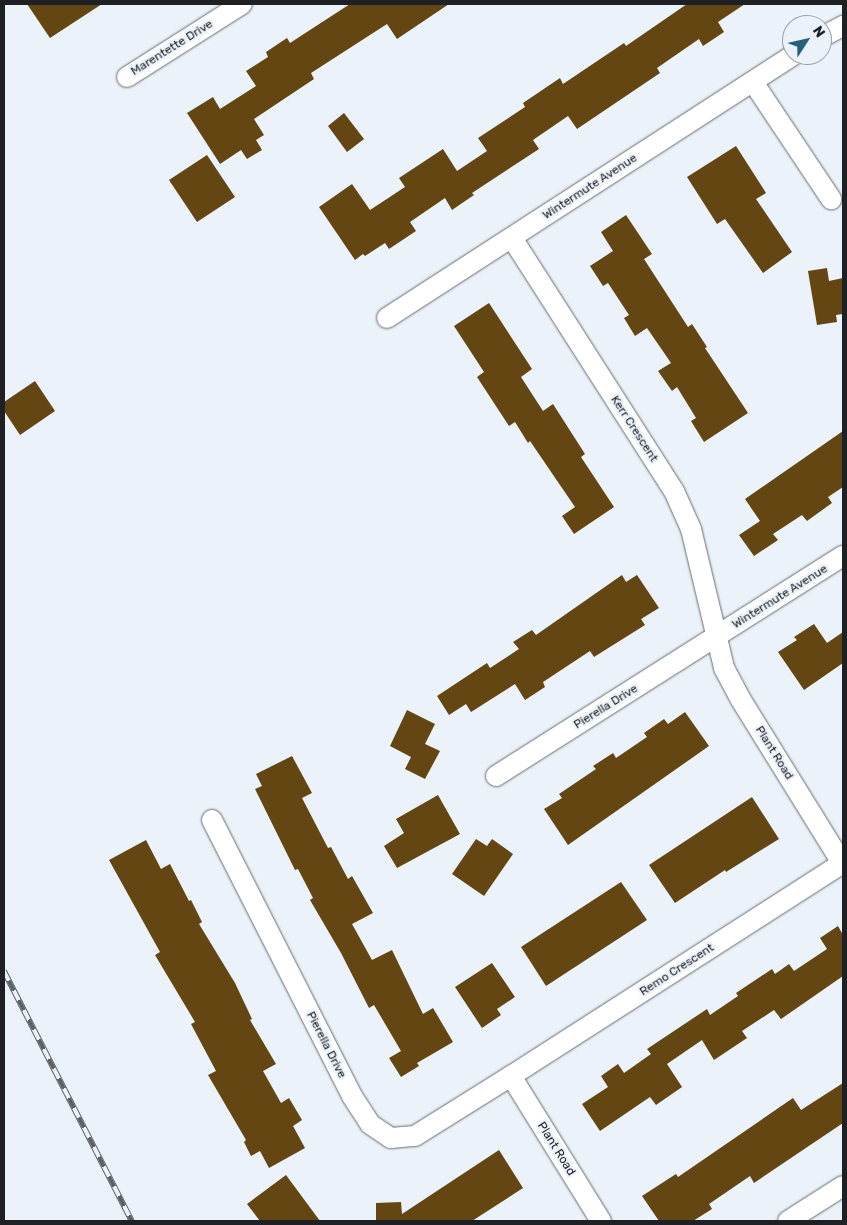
<!DOCTYPE html>
<html>
<head>
<meta charset="utf-8">
<style>
	body { margin:0 }
	#map { position:relative; width:847px; height:1225px; overflow:hidden; background:#ebf2f9; font-family:Rubik,sans-serif }
	div>[style] { position:absolute }
	[style*='--x'] { left:calc(var(--x)*1px); top:calc(var(--y)*1px); width:calc(var(--w)*1px); rotate:calc(var(--a)*1deg) }
	.building>* { inset:0; background:#634611 }
	.roads { filter:drop-shadow(0 0 1px #666c72) drop-shadow(0 0 1px #666c72) }
	.street>* { height:20px; margin:-10px; padding:0 10px; transform-origin:10px; border-radius:10px; background:#fff }
	.rail>* { height:5.5px; margin-top:-2.75px; transform-origin:0; background:repeating-linear-gradient(90deg,#ebf2f9 0 11px,#5d6165 0 22px); box-sizing:border-box; border-block:1px solid #5d6165 }
	span { translate:-50% -50%; white-space:nowrap; text-align:center; line-height:1.15; -webkit-text-stroke:5px #ebf2f9; paint-order:stroke }
	.street-label { font-size:12px; color:#1e2023 }
	.frame { position:absolute; inset:0; border:5px solid #1e2023; pointer-events:none }
	.north { position:absolute; left:782px; top:15px; width:50px; height:50px; box-sizing:border-box; background:#ebf2f9; border:1px solid #999ea3; border-radius:50%; rotate:55deg; font-size:14px; font-weight:700; line-height:20px; text-align:center; color:#1e2023 }
	.north::after { content:''; display:block; margin:auto; width:18px; height:22px; background:#28607a; clip-path:polygon(50% 0,100% 100%,50% 72%,0 100%) }
</style>
</head>
<body>
<div id="map">
	<div class="building">
		<i style="clip-path:polygon(27px 4px,102px 4px,50px 38px)"></i>
		<i style="clip-path:polygon(350px 4px,449px 4px,397px 39px,387px 24px,311px 73px,314px 79px,254px 119px,264px 135px,256px 140px,262px 150px,247px 159px,241px 150px,220px 164px,187px 113px,213px 97px,220px 109px,256px 86px,246px 71px,268px 57px,266px 52px,287px 38px,290px 43px)"></i>
		<i style="clip-path:polygon(687px 4px,745px 4px,718px 22px,724px 32px,703px 46px,699px 39px,657px 68px,660px 73px,577px 129px,568px 116px,533px 140px,539px 149px,472px 193px,474px 195px,452px 210px,445px 198px,410px 222px,416px 231px,389px 249px,385px 243px,365px 256px,363px 254px,355px 260px,319px 207px,352px 184px,370px 210px,405px 187px,399px 178px,443px 149px,457px 171px,487px 151px,478px 138px,525px 107px,523px 103px,560px 78px,563px 84px,624px 43px,626px 46px)"></i>
		<i style="clip-path:polygon(344px 113px,364px 139px,347px 152px,328px 126px)"></i>
		<i style="clip-path:polygon(736px 146px,766px 193px,756px 199px,792px 252px,763px 273px,725px 219px,717px 224px,687px 177px)"></i>
		<i style="clip-path:polygon(207px 155px,235px 197px,197px 222px,169px 180px)"></i>
		<i style="clip-path:polygon(626px 215px,652px 254px,644px 259px,688px 327px,692px 324px,707px 347px,705px 348px,748px 413px,704px 442px,691px 421px,696px 418px,677px 387px,672px 391px,658px 371px,671px 363px,647px 328px,635px 336px,624px 318px,629px 315px,608px 283px,603px 286px,590px 266px,613px 251px,601px 232px)"></i>
		<i style="clip-path:polygon(827px 268px,829px 281px,843px 278px,843px 314px,836px 315px,837px 322px,817px 325px,808px 271px)"></i>
		<i style="clip-path:polygon(489px 303px,532px 369px,521px 377px,543px 411px,553px 404px,585px 454px,581px 457px,614px 507px,574px 534px,562px 516px,575px 507px,530px 441px,528px 443px,515px 422px,509px 426px,477px 377px,484px 372px,454px 326px)"></i>
		<i style="clip-path:polygon(35px 381px,55px 411px,20px 435px,4px 411px,4px 402px)"></i>
		<i style="clip-path:polygon(843px 431px,843px 487px,828px 497px,832px 503px,807px 521px,802px 515px,773px 534px,778px 540px,754px 556px,739px 535px,760px 521px,745px 499px)"></i>
		<i style="clip-path:polygon(622px 575px,626px 582px,637px 575px,659px 608px,641px 619px,645px 625px,594px 657px,590px 651px,543px 682px,545px 687px,525px 700px,515px 684px,471px 712px,466px 704px,449px 715px,437px 696px,487px 663px,490px 668px,519px 649px,513px 642px,532px 630px,536px 635px)"></i>
		<i style="clip-path:polygon(814px 624px,827px 643px,843px 632px,843px 663px,804px 690px,778px 652px,797px 640px,794px 637px)"></i>
		<i style="clip-path:polygon(407px 710px,435px 724px,425px 744px,440px 751px,425px 779px,405px 769px,411px 757px,390px 746px)"></i>
		<i style="clip-path:polygon(685px 712px,709px 746px,568px 845px,544px 809px,562px 798px,559px 794px,596px 769px,593px 766px,613px 753px,616px 758px,647px 737px,644px 733px,664px 719px,668px 724px)"></i>
		<i style="clip-path:polygon(292px 756px,312px 793px,302px 798px,328px 848px,331px 847px,348px 879px,352px 876px,373px 913px,352px 924px,372px 960px,392px 950px,423px 1014px,433px 1008px,453px 1042px,417px 1063px,419px 1066px,401px 1077px,389px 1058px,401px 1051px,374px 1005px,369px 1008px,341px 953px,310px 900px,313px 898px,298px 869px,295px 870px,255px 789px,262px 786px,256px 774px)"></i>
		<i style="clip-path:polygon(438px 795px,460px 834px,397px 868px,384px 846px,404px 833px,396px 819px)"></i>
		<i style="clip-path:polygon(752px 797px,779px 839px,726px 872px,725px 870px,675px 903px,649px 865px)"></i>
		<i style="clip-path:polygon(476px 839px,487px 846px,492px 839px,513px 854px,484px 896px,452px 874px)"></i>
		<i style="clip-path:polygon(146px 840px,161px 869px,170px 864px,189px 901px,191px 900px,202px 922px,199px 924px,235px 983px,252px 1019px,250px 1020px,276px 1064px,263px 1071px,281px 1103px,289px 1098px,302px 1120px,293px 1126px,305px 1148px,269px 1168px,260px 1151px,251px 1156px,244px 1142px,246px 1140px,208px 1075px,216px 1071px,191px 1024px,195px 1022px,155px 955px,160px 952px,109px 860px)"></i>
		<i style="clip-path:polygon(621px 882px,647px 920px,546px 986px,521px 947px)"></i>
		<i style="clip-path:polygon(838px 926px,843px 935px,843px 976px,781px 1019px,774px 1010px,742px 1031px,747px 1038px,714px 1060px,702px 1040px,667px 1064px,682px 1087px,656px 1105px,650px 1097px,600px 1131px,582px 1104px,608px 1087px,601px 1076px,618px 1064px,624px 1073px,651px 1054px,647px 1049px,707px 1009px,710px 1015px,738px 996px,736px 993px,772px 969px,775px 974px,789px 964px,794px 971px,827px 949px,820px 938px)"></i>
		<i style="clip-path:polygon(492px 963px,515px 997px,497px 1009px,501px 1015px,482px 1028px,455px 987px)"></i>
		<i style="clip-path:polygon(843px 1083px,843px 1123px,754px 1183px,750px 1176px,709px 1204px,712px 1209px,693px 1221px,659px 1221px,642px 1196px,676px 1174px,678px 1177px,793px 1098px,801px 1110px)"></i>
		<i style="clip-path:polygon(499px 1150px,523px 1188px,472px 1221px,376px 1221px,376px 1203px,401px 1202px,402px 1214px)"></i>
		<i style="clip-path:polygon(286px 1175px,320px 1221px,260px 1221px,247px 1204px)"></i>
	</div>
	<div class="roads">
		<div class="street">
			<i style="--x:822;--y:37;--w:24;--a:-28"></i>
			<i style="--x:127;--y:77;--w:136;--a:-32.4"></i>
			<i style="--x:753;--y:82;--w:141;--a:56.3"></i>
			<i style="--x:512;--y:238;--w:300;--a:57.4"></i>
			<i style="--x:674;--y:491;--w:42;--a:65.9"></i>
			<i style="--x:691;--y:529;--w:143;--a:76.6"></i>
			<i style="--x:724;--y:668;--w:36;--a:62"></i>
			<i style="--x:741;--y:700;--w:192;--a:58.2"></i>
			<i style="--x:387;--y:318;--w:484;--a:-32.9"></i>
			<i style="--x:496;--y:776;--w:411;--a:-32.4"></i>
			<i style="--x:212;--y:820;--w:309;--a:63.1"></i>
			<i style="--x:352;--y:1096;--w:33;--a:57"></i>
			<i style="--x:370;--y:1124;--w:25;--a:34"></i>
			<i style="--x:391;--y:1138;--w:24;--a:-5"></i>
			<i style="--x:415;--y:1136;--w:113;--a:-32"></i>
			<i style="--x:511;--y:1076;--w:394;--a:-32.7"></i>
			<i style="--x:511;--y:1076;--w:171;--a:58.2"></i>
			<i style="--x:788;--y:1221;--w:65;--a:-32.5"></i>
		</div>
	</div>
	<div class="rail">
		<i style="--x:4;--y:971;--w:281;--a:62.9"></i>
	</div>
	<div class="street-label">
		<span style="left:172px;top:48px;rotate:-32deg">Marentette Drive</span>
		<span style="left:590px;top:187px;rotate:-33deg">Wintermute Avenue</span>
		<span style="left:634px;top:429px;rotate:57deg">Kerr Crescent</span>
		<span style="left:780px;top:597px;rotate:-32deg">Wintermute Avenue</span>
		<span style="left:606px;top:707px;rotate:-32deg">Pierella Drive</span>
		<span style="left:774px;top:753px;rotate:58deg">Plant Road</span>
		<span style="left:677px;top:970px;rotate:-33deg">Remo Crescent</span>
		<span style="left:326px;top:1045px;rotate:63deg">Pierella Drive</span>
		<span style="left:556px;top:1149px;rotate:58deg">Plant Road</span>
	</div>
	<div class="frame"></div>
	<div class="north">N</div>
</div>
</body>
</html>
